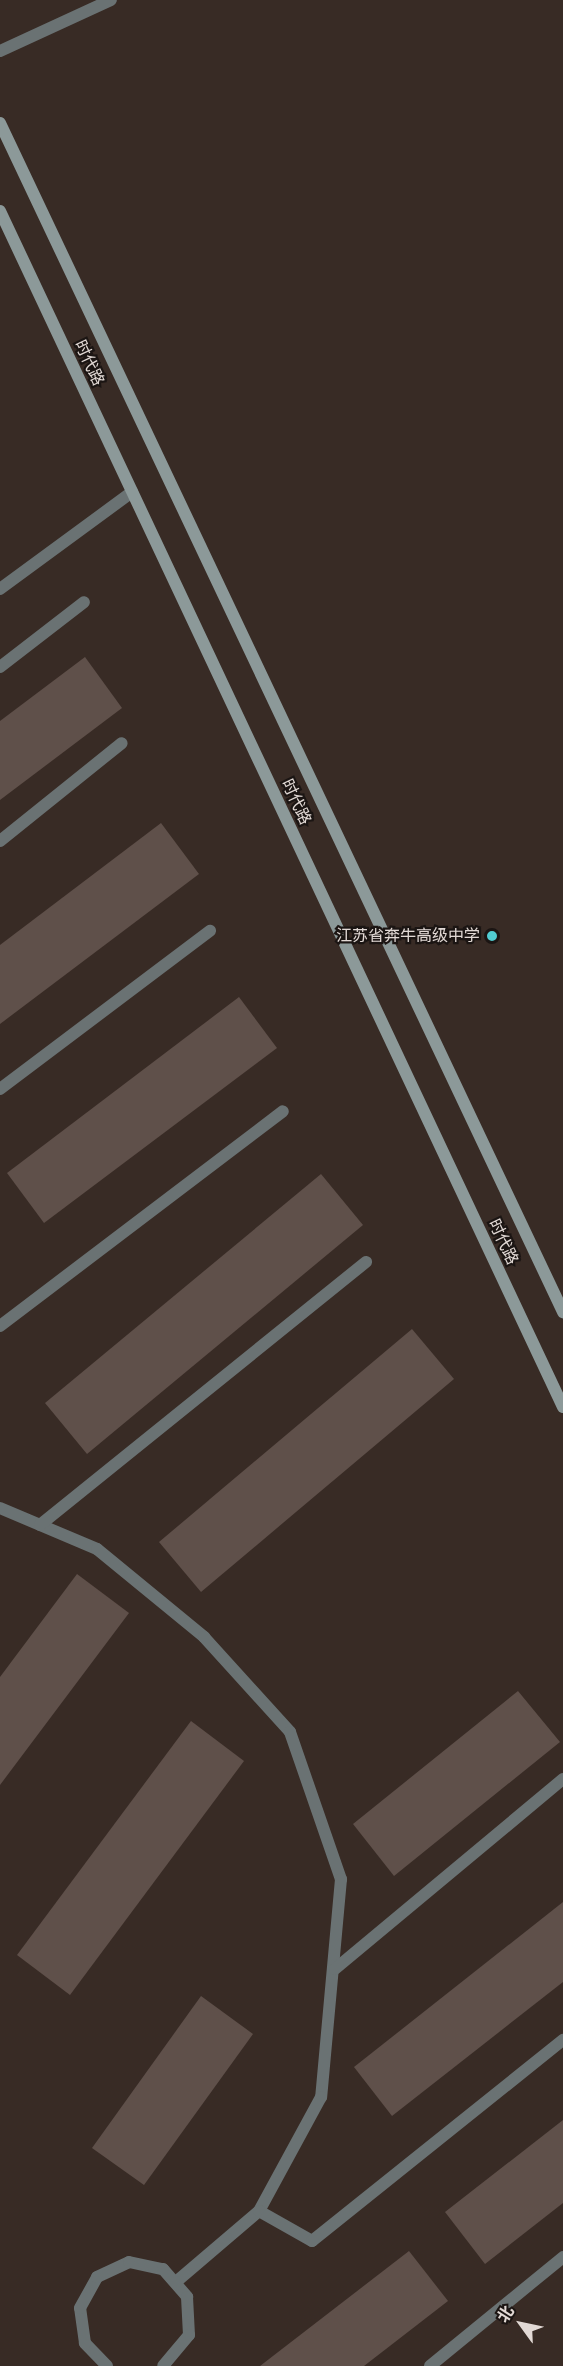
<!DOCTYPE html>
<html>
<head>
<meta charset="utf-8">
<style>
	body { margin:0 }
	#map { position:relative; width:563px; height:2366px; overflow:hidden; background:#382b25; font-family:"Roboto Condensed","Noto Sans SC",sans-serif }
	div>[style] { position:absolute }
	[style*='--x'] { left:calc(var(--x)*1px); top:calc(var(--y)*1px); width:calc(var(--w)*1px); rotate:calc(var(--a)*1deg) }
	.building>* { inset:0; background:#5f504a }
	.lane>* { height:12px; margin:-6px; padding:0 6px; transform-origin:6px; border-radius:6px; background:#6a7273 }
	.street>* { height:12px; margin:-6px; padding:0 6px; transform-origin:6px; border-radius:6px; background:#6a7273 }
	.secondary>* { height:12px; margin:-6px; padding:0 6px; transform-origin:6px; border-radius:6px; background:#8c9999 }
	.dots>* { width:16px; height:16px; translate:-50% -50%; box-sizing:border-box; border:3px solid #1b1513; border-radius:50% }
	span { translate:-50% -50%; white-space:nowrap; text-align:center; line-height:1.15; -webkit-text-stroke:4.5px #1b1513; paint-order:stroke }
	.street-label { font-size:16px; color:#e2d9d5 }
	.poi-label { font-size:16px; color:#e2d9d5 }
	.right { translate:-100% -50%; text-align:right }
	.north { position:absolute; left:491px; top:2294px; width:60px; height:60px; -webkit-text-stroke:4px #1b1513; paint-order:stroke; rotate:303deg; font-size:16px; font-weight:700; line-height:24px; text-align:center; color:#e2d9d5 }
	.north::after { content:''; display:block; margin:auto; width:21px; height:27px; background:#e2d9d5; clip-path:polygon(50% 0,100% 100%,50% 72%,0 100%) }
</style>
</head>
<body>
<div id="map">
	<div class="building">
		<i style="clip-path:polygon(85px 657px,122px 708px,0 800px,0 721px)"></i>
		<i style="clip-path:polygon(161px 823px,199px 874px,0 1024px,0 945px)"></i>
		<i style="clip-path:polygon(239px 997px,277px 1048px,44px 1223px,7px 1173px)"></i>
		<i style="clip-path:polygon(321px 1174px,363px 1225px,87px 1454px,45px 1403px)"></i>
		<i style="clip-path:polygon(412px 1329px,454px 1379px,201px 1592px,159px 1542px)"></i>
		<i style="clip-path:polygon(77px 1574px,129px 1613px,0 1785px,0 1677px)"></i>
		<i style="clip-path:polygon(518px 1691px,560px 1742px,394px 1876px,353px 1824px)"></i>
		<i style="clip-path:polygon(191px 1721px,244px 1761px,70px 1995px,17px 1955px)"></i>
		<i style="clip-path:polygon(563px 1902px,563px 1982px,392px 2116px,354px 2067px)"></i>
		<i style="clip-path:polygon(201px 1996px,253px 2034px,144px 2185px,92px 2148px)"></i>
		<i style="clip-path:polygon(563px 2120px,563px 2203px,485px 2264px,445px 2212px)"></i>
		<i style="clip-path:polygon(409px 2251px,448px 2301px,364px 2366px,260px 2366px)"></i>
	</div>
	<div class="lane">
		<i style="--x:0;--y:589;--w:164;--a:-36.3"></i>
		<i style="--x:0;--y:667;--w:106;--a:-37.7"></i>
		<i style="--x:0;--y:841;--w:156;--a:-38.8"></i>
		<i style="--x:0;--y:1089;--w:263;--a:-37"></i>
		<i style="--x:0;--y:1326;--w:355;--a:-37.2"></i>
		<i style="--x:0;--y:1508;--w:105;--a:22.9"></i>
		<i style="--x:97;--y:1549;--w:139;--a:39.4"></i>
		<i style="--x:204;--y:1637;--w:128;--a:47.8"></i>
		<i style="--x:290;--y:1732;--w:156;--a:70.9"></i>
		<i style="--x:341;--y:1879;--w:219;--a:95.2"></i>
		<i style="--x:321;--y:2097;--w:130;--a:118.5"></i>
		<i style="--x:259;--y:2211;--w:108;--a:139.5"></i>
		<i style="--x:40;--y:1525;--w:419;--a:-38.9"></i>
		<i style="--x:335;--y:1969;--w:297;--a:-39.8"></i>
		<i style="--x:259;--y:2211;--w:61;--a:29.5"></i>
		<i style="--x:312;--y:2241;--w:322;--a:-38.7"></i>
		<i style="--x:107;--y:2366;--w:32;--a:-134"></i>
		<i style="--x:85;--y:2343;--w:35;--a:-98"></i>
		<i style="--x:80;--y:2308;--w:35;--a:-61"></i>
		<i style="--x:97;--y:2277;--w:35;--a:-25"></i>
		<i style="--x:129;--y:2262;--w:35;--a:12"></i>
		<i style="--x:163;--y:2269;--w:37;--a:49"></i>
		<i style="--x:187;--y:2297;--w:38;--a:87"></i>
		<i style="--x:189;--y:2335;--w:40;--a:130"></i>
		<i style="--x:430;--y:2366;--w:172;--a:-39.3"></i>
	</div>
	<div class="street">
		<i style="--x:0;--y:51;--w:122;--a:-24.7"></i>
	</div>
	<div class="secondary">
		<i style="--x:0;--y:123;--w:1316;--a:64.66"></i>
		<i style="--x:0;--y:211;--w:1322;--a:64.79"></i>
	</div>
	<div class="dots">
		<i style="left:492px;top:936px;background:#51ccd1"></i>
	</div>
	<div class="street-label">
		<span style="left:89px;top:363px;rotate:65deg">时代路</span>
		<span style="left:296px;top:802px;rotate:65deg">时代路</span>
		<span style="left:503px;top:1242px;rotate:65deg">时代路</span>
	</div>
	<div class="poi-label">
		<span class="right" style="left:480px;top:936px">江苏省奔牛高级中学</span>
	</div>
	<div class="north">北</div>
</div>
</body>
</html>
